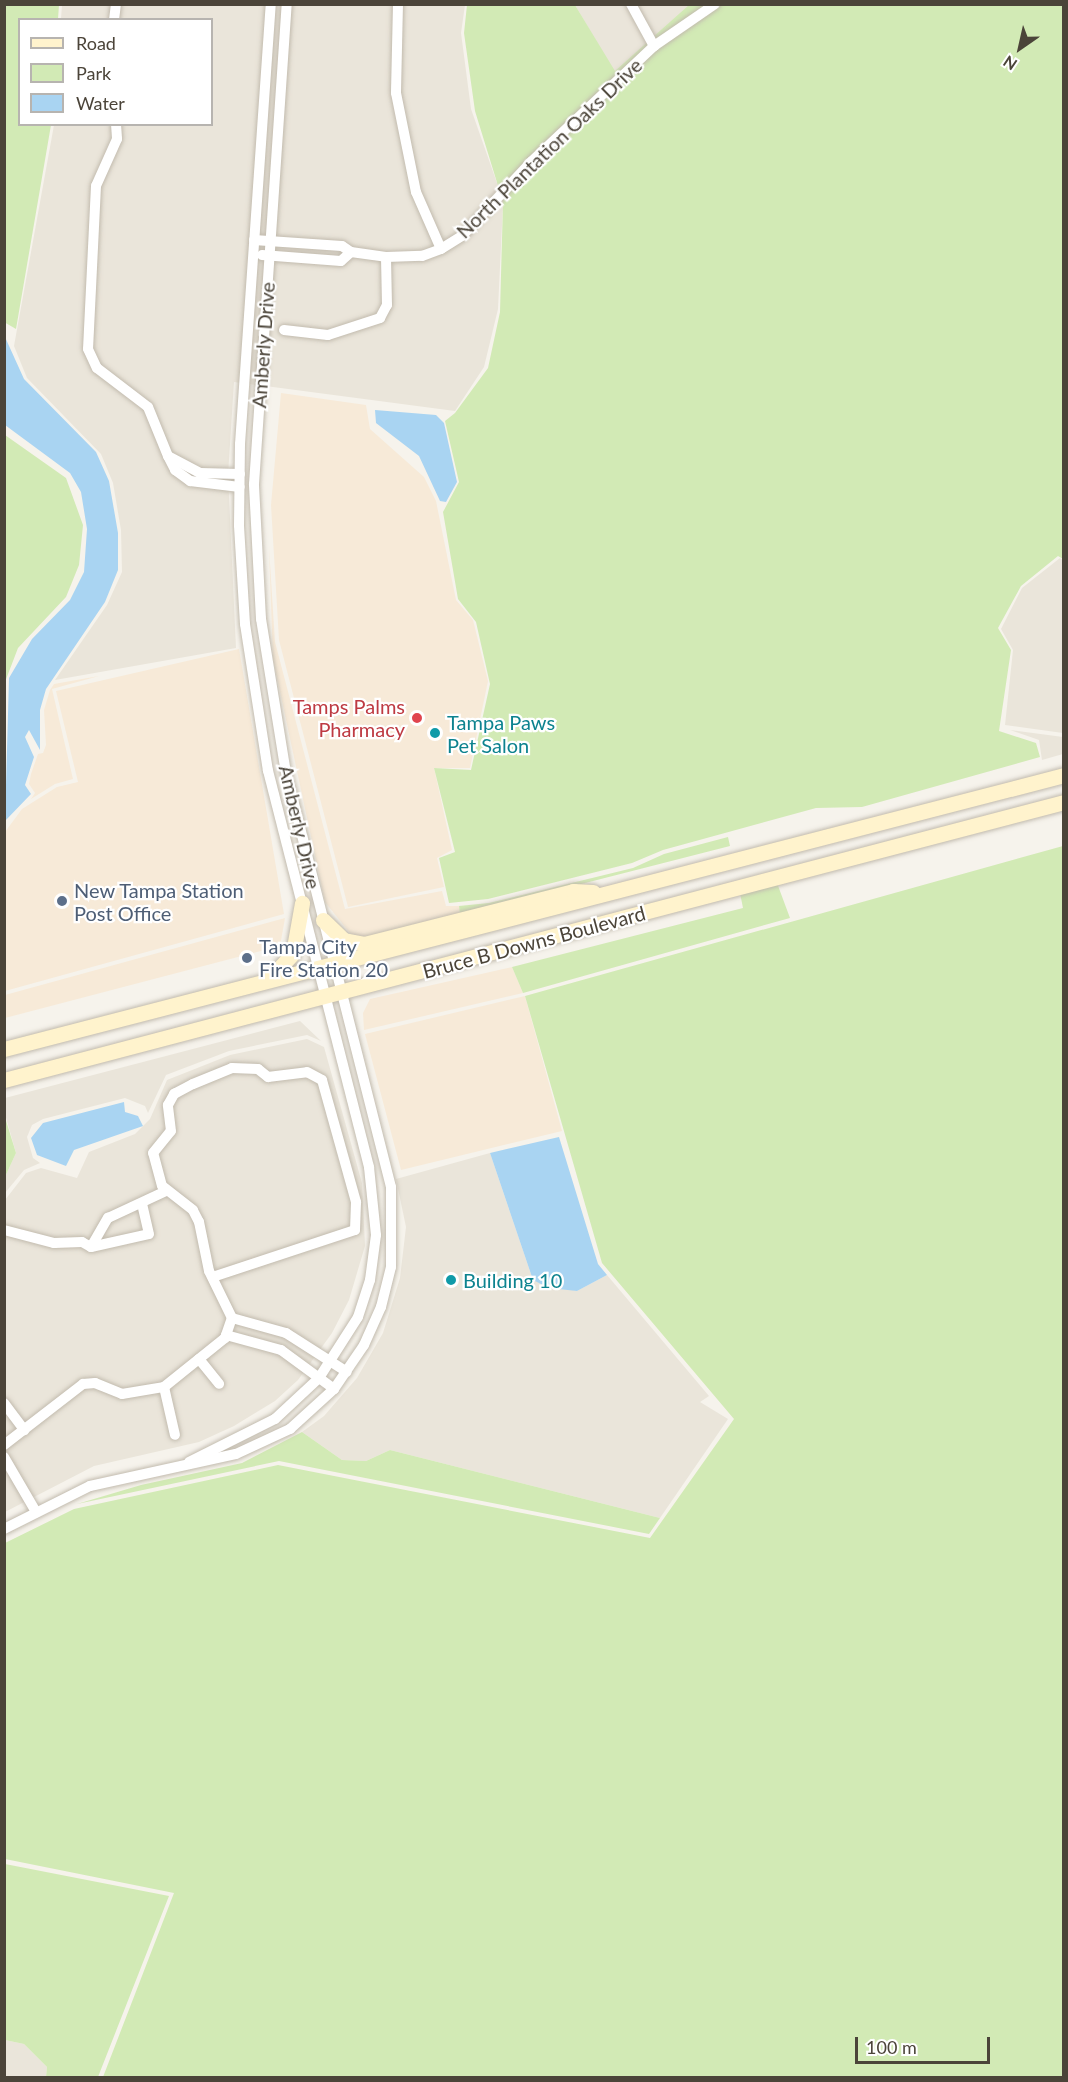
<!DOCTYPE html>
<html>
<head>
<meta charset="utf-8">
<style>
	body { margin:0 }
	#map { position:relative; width:1068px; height:2082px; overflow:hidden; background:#f6f3ec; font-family:Lato,sans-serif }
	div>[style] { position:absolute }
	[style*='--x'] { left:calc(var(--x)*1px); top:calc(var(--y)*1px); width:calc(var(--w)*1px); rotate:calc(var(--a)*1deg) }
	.residential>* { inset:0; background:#eae5da }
	.commercial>* { inset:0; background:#f7ead8 }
	.green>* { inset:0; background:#d2eab5 }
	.water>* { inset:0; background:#a9d4f2 }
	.roads { filter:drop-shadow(0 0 2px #c2bbae) drop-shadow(0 0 2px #c2bbae) }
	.street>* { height:10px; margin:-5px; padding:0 5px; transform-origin:5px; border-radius:5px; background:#fff }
	.secondary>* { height:15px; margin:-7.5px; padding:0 7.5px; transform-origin:7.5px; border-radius:7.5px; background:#fff3cd }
	.dots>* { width:16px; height:16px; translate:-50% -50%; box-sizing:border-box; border:3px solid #fff; border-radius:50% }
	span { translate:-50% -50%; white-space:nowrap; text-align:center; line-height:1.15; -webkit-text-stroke:4.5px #fff; paint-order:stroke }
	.street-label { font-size:20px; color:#4b4439 }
	.health-label { font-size:20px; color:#be3a42 }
	.right { translate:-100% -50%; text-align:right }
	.culture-label { font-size:20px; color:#0d838f }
	.left { translate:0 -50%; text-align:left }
	.service-label { font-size:20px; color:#4e5e75 }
	.frame { position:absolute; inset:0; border:6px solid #4b4439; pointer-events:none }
	.legend { position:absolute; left:18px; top:18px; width:195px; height:108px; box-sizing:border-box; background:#fff; border:2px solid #b7b4b0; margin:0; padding:8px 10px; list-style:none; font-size:18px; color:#4b4439 }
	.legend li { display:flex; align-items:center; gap:12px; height:30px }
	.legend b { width:30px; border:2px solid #b7b4b0 }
	.north { position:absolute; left:990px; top:18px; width:60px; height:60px; -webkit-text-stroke:4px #fff; paint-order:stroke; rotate:214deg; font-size:16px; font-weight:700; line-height:24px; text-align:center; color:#4b4439 }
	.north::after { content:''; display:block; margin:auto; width:21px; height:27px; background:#4b4439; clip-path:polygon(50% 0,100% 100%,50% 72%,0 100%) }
	.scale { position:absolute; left:855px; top:2037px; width:135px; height:27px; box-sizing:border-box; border:3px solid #4b4439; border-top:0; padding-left:8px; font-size:18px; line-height:21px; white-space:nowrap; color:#4b4439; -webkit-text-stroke:4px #fff; paint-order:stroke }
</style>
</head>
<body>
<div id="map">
	<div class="residential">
		<i style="clip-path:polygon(691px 4px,663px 51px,503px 204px,498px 309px,484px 367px,455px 411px,234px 382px,228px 475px,236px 648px,55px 680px,107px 605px,122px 572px,121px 530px,113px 483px,101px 454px,27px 378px,14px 346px,54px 125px,212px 124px,212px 20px,61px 19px,62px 5px,465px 5px,461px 33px,471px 109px,497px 183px,614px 71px,575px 5px)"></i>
		<i style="clip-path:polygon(1060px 558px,1064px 561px,1063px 733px,1005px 725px,1013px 650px,1001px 629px,1022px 588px)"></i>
		<i style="clip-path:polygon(1010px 730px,1063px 737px,1063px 754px,1042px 760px,1039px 740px)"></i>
		<i style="clip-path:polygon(300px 1021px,321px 1041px,307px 1035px,229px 1051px,166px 1075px,148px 1113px,145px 1106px,125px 1098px,43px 1119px,32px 1125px,27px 1137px,33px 1158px,40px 1163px,24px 1170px,5px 1193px,5px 1177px,16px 1153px,5px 1114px,5px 1098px)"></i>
		<i style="clip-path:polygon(307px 1039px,324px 1047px,362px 1183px,365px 1246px,349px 1300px,332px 1333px,298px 1380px,275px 1401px,234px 1426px,199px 1442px,94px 1466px,5px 1512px,5px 1200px,26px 1173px,41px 1168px,77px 1178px,89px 1152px,135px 1134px,150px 1119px,167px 1080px,230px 1055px)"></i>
		<i style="clip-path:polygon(490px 1153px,533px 1280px,577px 1291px,607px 1275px,709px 1396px,700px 1402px,728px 1419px,660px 1518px,390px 1450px,366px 1461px,342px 1460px,302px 1432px,324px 1416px,357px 1378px,383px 1333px,400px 1278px,406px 1227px,396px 1179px)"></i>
		<i style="clip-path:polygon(5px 2040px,24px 2044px,47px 2067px,46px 2077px,5px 2078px)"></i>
	</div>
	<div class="commercial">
		<i style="clip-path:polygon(281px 393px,366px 405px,370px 429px,424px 477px,436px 501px,456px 600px,473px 620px,488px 681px,470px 768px,434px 768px,452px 850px,437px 858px,444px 887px,348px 907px,279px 640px,271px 505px)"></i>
		<i style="clip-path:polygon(269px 548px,275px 642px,345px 909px,442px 891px,446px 906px,459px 906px,460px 915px,365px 939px,350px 933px,325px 902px,273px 659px)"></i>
		<i style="clip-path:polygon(239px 649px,284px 914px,5px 991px,5px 832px,22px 809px,57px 787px,78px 782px,56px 691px)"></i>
		<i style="clip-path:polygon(99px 676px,52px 689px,73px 779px,55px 784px,31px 799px,35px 793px,29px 784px,31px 774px,38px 754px,43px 753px,46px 745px,44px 710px,50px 690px,54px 684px)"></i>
		<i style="clip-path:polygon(285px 918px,280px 946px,5px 1018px,5px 995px)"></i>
		<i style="clip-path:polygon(512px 967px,523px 993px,364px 1030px,363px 1013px,370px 999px)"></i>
		<i style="clip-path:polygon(525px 996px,562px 1131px,401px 1170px,365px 1034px)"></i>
	</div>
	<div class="green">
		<i style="clip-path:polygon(4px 5px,59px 5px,58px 19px,20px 20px,20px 124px,51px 125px,16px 329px,4px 322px)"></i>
		<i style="clip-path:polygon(467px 5px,575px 5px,615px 71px,689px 5px,1063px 5px,1063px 559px,1058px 556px,1021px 586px,998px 628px,1011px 650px,999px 731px,1036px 743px,1040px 757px,862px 807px,816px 808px,663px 850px,632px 863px,488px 899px,449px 903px,439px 858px,455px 852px,434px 768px,471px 770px,490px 684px,476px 622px,458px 599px,443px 512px,459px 482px,445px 421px,455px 413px,488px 368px,500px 312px,503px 202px,475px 111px,464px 33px)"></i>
		<i style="clip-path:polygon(5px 435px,66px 478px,83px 525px,79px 565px,66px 597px,18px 648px,5px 682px)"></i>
		<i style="clip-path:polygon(728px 837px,730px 846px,460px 915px,459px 906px,489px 903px,633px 868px,664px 854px)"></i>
		<i style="clip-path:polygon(1063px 846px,1063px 2077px,103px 2077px,174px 1893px,5px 1859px,5px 1543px,74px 1509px,278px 1465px,650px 1538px,734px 1419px,602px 1263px,525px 996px)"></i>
		<i style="clip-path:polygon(777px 883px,790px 918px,523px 993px,512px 967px,743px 908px,740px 893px)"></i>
		<i style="clip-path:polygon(4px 1114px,16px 1153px,5px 1177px,4px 1177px)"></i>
		<i style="clip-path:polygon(302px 1432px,342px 1460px,366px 1461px,390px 1450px,660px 1518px,649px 1534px,279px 1461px,77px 1504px,141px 1485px,242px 1463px)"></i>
		<i style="clip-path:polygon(5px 1864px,169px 1896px,98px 2077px,46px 2077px,47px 2067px,24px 2044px,5px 2040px)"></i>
	</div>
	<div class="water">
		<i style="clip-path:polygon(5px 337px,24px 379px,96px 452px,109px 481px,118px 533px,118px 570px,105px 602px,46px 689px,40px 710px,40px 750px,29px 730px,25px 737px,34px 757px,25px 785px,31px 794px,5px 821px,9px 678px,32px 639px,70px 600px,84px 572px,87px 529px,81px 492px,70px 473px,5px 425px)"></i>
		<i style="clip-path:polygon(375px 410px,436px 415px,444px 423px,457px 482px,446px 502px,440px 501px,419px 456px,376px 423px)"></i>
		<i style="clip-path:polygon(124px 1102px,125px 1112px,138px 1116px,143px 1126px,74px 1150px,66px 1166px,37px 1155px,31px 1138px,43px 1123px)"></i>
		<i style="clip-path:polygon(559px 1137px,598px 1264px,607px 1275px,577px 1291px,549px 1288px,533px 1280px,490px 1153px)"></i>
	</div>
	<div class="roads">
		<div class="street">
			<i style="--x:398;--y:4;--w:89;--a:91.3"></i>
			<i style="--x:396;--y:93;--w:101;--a:78.6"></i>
			<i style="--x:416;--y:192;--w:62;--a:66.3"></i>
			<i style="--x:631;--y:4;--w:48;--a:61.3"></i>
			<i style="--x:114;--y:20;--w:16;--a:-83"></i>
			<i style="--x:116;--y:124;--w:15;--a:86"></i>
			<i style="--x:117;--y:139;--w:51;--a:114.1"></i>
			<i style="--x:96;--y:186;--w:163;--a:92.8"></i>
			<i style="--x:88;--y:349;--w:21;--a:65"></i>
			<i style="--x:97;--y:368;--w:64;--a:37.4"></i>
			<i style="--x:148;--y:407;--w:53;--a:67.8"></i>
			<i style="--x:254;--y:240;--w:88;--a:3.9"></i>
			<i style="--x:342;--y:246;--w:11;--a:34"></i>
			<i style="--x:351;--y:252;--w:35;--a:8"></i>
			<i style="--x:386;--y:257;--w:36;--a:-2"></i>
			<i style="--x:422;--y:256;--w:20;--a:-20"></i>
			<i style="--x:441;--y:249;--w:26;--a:-32"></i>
			<i style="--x:463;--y:235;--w:100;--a:-47"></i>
			<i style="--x:531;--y:162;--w:169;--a:-43.3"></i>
			<i style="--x:654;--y:46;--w:74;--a:-34.5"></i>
			<i style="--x:262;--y:255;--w:79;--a:4.3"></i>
			<i style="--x:341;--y:261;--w:13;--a:-42"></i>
			<i style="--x:284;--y:330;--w:44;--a:6.5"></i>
			<i style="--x:328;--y:335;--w:55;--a:-18.1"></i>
			<i style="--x:380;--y:318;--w:15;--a:-62"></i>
			<i style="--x:387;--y:305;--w:48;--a:-91.2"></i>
			<i style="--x:240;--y:474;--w:40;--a:-178.6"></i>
			<i style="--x:200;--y:473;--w:36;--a:-152"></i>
			<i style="--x:168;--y:456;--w:16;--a:63"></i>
			<i style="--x:175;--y:470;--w:19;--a:36"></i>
			<i style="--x:190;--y:481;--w:50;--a:6.8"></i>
			<i style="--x:4;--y:1230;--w:52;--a:14.6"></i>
			<i style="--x:54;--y:1243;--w:28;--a:-2"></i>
			<i style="--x:82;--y:1242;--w:10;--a:29"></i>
			<i style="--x:91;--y:1247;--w:34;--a:-60"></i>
			<i style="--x:108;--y:1218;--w:64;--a:-25"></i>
			<i style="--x:91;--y:1247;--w:59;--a:-12.6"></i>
			<i style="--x:149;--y:1234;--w:31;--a:-103"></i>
			<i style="--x:232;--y:1318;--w:56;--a:15.5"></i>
			<i style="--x:286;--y:1333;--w:72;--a:32.6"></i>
			<i style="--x:226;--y:1335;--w:57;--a:15.3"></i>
			<i style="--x:281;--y:1350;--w:66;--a:36.3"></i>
			<i style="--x:199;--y:1359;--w:32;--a:51"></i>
			<i style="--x:164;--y:1387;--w:49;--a:77.1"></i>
			<i style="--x:4;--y:1403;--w:34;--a:53"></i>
			<i style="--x:4;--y:1445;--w:100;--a:-37.7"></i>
			<i style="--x:83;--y:1384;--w:12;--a:-5"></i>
			<i style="--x:95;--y:1383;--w:29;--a:22"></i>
			<i style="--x:122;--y:1394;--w:43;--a:-9.5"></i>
			<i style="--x:164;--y:1387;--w:78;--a:-38.8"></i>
			<i style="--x:225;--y:1338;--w:21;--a:-71"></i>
			<i style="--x:232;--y:1318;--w:52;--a:-116.1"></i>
			<i style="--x:209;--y:1271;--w:50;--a:-101.5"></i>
			<i style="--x:199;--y:1222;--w:13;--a:-117"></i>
			<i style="--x:193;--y:1210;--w:39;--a:-142"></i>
			<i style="--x:162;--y:1186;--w:34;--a:-105"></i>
			<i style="--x:153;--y:1153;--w:28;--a:-51"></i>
			<i style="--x:171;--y:1131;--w:26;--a:-97"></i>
			<i style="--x:168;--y:1105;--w:13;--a:-61"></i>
			<i style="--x:174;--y:1094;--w:21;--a:-28"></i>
			<i style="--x:193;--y:1084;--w:42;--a:-22.3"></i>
			<i style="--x:232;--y:1068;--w:26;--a:2"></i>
			<i style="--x:258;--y:1069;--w:13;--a:39"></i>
			<i style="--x:268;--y:1077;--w:39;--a:-7"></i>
			<i style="--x:307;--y:1072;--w:17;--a:28"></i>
			<i style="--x:322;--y:1080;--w:127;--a:74.4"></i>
			<i style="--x:356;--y:1202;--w:28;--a:92"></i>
			<i style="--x:355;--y:1230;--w:150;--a:161.7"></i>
			<i style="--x:4;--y:1457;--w:64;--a:59.8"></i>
			<i style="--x:189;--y:1462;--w:96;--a:-26.6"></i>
			<i style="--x:275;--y:1419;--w:60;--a:-43"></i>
			<i style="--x:319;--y:1378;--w:72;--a:-57.4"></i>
			<i style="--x:358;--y:1317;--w:39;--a:-72"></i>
			<i style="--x:370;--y:1280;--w:45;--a:-82.4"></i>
			<i style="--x:376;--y:1235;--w:68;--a:-95.9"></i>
			<i style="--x:369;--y:1167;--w:409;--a:-104.3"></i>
			<i style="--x:268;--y:771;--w:149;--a:-98.9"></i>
			<i style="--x:245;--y:624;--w:99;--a:-93.5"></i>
			<i style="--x:239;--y:525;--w:81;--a:-89.3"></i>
			<i style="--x:240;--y:444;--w:441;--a:-86"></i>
			<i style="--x:4;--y:1529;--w:96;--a:-26.6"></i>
			<i style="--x:90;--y:1486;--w:149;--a:-12.4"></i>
			<i style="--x:236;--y:1454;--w:60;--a:-24.8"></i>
			<i style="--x:290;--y:1429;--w:59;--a:-42.3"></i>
			<i style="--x:334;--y:1389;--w:53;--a:-55.7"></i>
			<i style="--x:364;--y:1345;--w:42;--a:-65.9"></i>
			<i style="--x:381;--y:1307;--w:41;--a:-76"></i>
			<i style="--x:391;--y:1267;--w:80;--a:-90"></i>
			<i style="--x:391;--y:1187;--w:433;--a:-104.2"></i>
			<i style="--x:285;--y:767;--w:150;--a:-99.2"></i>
			<i style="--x:261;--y:619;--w:135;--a:-93"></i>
			<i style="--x:254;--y:484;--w:481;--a:-86.1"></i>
		</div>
		<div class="secondary">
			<i style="--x:323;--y:920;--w:29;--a:44"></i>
			<i style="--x:344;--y:940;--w:20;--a:11"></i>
			<i style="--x:364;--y:944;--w:216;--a:-14.2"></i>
			<i style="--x:573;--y:891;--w:20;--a:3"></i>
			<i style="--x:269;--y:979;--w:35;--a:-47"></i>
			<i style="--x:293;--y:953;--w:51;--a:-79.8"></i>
			<i style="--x:4;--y:1049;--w:1095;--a:-14.49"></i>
			<i style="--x:4;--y:1080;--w:1096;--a:-14.7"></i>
		</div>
	</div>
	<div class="dots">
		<i style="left:417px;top:718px;background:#e0444e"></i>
		<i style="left:435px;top:733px;background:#0f9aa8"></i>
		<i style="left:62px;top:901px;background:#5c6f8a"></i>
		<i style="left:247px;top:958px;background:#5c6f8a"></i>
		<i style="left:451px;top:1280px;background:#0f9aa8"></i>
	</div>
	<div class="street-label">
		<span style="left:549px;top:148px;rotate:-44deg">North Plantation Oaks Drive</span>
		<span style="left:263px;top:345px;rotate:-86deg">Amberly Drive</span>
		<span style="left:300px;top:827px;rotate:77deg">Amberly Drive</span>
		<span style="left:534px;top:942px;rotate:-15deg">Bruce B Downs Boulevard</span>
	</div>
	<div class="health-label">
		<span class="right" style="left:405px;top:718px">Tamps Palms<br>Pharmacy</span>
	</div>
	<div class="culture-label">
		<span class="left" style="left:447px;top:734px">Tampa Paws<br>Pet Salon</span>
		<span class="left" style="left:463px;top:1280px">Building 10</span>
	</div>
	<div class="service-label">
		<span class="left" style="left:74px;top:902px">New Tampa Station<br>Post Office</span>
		<span class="left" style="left:259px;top:958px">Tampa City<br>Fire Station 20</span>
	</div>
	<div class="frame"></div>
	<ul class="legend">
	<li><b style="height:8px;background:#fff3cd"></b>Road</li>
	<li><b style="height:16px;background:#d2eab5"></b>Park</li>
	<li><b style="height:16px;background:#a9d4f2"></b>Water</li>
	</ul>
	<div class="north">N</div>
	<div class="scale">100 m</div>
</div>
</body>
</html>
